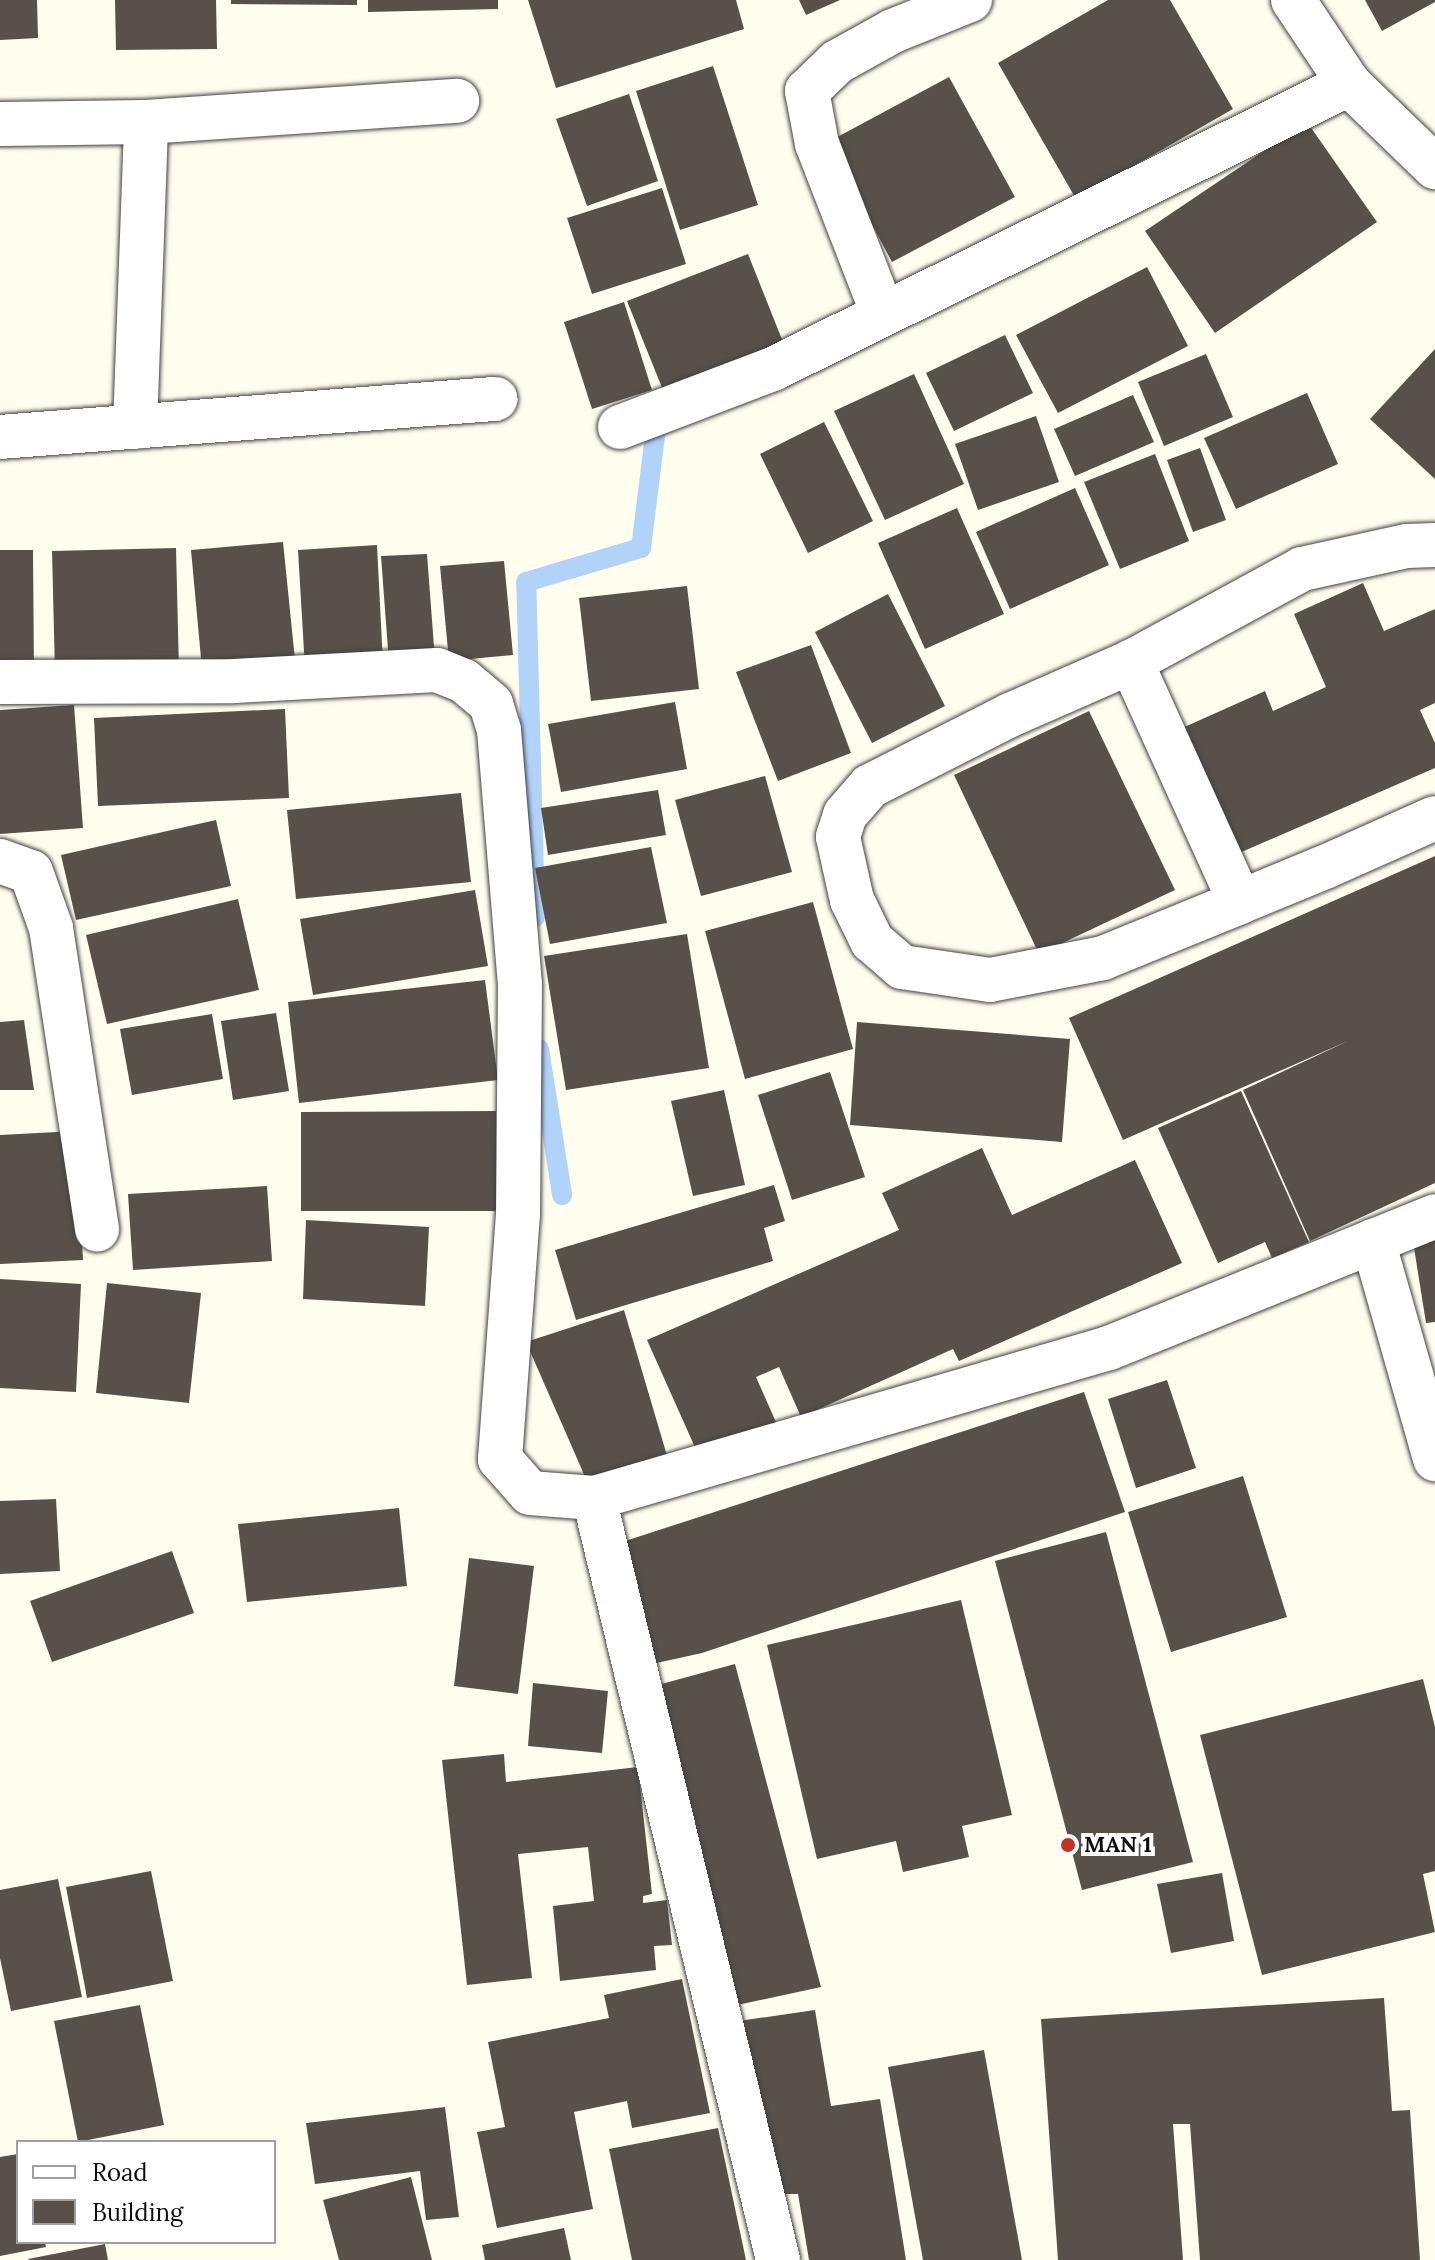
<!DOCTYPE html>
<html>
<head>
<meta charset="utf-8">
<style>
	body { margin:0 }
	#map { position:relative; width:1435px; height:2260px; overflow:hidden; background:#fffeee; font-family:Lora,serif }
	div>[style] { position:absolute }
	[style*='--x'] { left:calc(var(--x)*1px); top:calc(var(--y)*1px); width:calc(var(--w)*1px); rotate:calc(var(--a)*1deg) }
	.stream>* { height:20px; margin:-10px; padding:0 10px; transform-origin:10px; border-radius:10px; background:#b1d2f9 }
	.building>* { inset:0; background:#57514a }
	.roads { filter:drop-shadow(0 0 2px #414141) drop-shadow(0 0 2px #414141) }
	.street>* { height:44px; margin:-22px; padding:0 22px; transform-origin:22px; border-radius:22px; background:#fff }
	.dots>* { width:22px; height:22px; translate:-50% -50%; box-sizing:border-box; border:4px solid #fff; border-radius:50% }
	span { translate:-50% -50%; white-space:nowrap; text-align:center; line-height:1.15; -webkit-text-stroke:8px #fff; paint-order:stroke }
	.poi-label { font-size:22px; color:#0e0e0e; font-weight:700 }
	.left { translate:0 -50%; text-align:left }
	.legend { position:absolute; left:16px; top:2140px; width:260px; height:104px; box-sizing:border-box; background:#fff; border:2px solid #9f9f9f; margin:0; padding:10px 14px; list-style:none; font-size:24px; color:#0e0e0e }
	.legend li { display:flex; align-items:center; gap:16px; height:40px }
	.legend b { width:40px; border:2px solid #9f9f9f }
</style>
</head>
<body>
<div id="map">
	<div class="stream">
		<i style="--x:535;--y:917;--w:335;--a:-91.5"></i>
		<i style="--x:526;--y:582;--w:120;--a:-16.5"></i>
		<i style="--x:641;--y:548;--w:121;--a:-82.9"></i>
		<i style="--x:539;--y:1049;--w:148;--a:81"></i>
	</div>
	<div class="building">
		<i style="clip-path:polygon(0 0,37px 0,38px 38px,0 40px)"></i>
		<i style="clip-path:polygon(115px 0,216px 0,217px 49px,116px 50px)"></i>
		<i style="clip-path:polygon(231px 0,357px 0,357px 5px,231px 4px)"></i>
		<i style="clip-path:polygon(368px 0,498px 0,498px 9px,368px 12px)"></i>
		<i style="clip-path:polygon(528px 0,736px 0,744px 29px,556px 88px)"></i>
		<i style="clip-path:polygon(799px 0,840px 0,806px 15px)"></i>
		<i style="clip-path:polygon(1108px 0,1170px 0,1233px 109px,1076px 199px,998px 63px)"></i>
		<i style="clip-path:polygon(1365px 0,1435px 0,1435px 2px,1382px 31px)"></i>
		<i style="clip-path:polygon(713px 66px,758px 205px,680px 230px,636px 91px)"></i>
		<i style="clip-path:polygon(949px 77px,1015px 197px,892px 262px,828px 142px)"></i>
		<i style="clip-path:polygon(629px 94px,658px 181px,587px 206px,556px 119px)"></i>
		<i style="clip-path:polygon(1307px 122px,1377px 222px,1215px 333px,1145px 231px)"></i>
		<i style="clip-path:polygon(662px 188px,686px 264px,592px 294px,567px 218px)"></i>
		<i style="clip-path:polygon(748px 254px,783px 342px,663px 390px,627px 301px)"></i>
		<i style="clip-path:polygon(1147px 267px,1188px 346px,1058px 413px,1016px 335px)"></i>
		<i style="clip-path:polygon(624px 302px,652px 390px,592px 409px,564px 322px)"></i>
		<i style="clip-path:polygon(1005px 335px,1033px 393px,954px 431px,926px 373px)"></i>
		<i style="clip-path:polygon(1435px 349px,1435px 479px,1370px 419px)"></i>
		<i style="clip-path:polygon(1206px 354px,1233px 417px,1164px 446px,1138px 382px)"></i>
		<i style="clip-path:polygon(914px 374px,964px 484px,885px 520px,834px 411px)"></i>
		<i style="clip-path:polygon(1307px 393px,1338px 464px,1236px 509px,1204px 438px)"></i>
		<i style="clip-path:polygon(1133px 395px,1154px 442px,1075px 476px,1054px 429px)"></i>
		<i style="clip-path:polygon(1036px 416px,1059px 482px,978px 510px,955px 444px)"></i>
		<i style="clip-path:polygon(824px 422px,873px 521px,808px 553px,760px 454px)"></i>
		<i style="clip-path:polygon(1200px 448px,1226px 520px,1193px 532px,1167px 460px)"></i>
		<i style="clip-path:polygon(1155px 454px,1189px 541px,1120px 569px,1084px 482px)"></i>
		<i style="clip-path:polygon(1075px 488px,1109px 565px,1010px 609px,976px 532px)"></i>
		<i style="clip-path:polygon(957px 508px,1004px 614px,925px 649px,878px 543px)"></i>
		<i style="clip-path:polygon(283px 542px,295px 660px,202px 669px,191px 550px)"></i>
		<i style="clip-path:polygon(377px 545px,383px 664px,305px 668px,298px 550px)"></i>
		<i style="clip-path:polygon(176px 548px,179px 671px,55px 673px,52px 551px)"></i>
		<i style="clip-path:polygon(0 550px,33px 550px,34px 675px,0 675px)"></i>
		<i style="clip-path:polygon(427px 554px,435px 660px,389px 663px,381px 556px)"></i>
		<i style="clip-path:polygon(504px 561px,513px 655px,449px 661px,440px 566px)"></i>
		<i style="clip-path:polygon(1363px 583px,1384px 631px,1435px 609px,1435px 703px,1420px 710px,1435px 743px,1435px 768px,1237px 854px,1180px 729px,1265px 691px,1273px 711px,1326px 687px,1294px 614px)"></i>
		<i style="clip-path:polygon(687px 586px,699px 689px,591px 701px,579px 598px)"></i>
		<i style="clip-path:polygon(888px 594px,945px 706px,872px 743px,815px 632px)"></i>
		<i style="clip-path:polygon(811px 645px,851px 753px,778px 781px,736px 672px)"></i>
		<i style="clip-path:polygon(675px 702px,687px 769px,561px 792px,548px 724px)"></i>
		<i style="clip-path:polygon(74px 705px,83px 828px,0 834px,0 710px)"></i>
		<i style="clip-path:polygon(285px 709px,289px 798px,98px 806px,94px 718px)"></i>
		<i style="clip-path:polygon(1089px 711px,1175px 890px,1039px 954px,954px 775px)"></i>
		<i style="clip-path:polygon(765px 776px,792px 872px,701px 896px,675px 800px)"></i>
		<i style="clip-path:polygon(658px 790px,666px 835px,548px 855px,541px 808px)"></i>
		<i style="clip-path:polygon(461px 793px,471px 882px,296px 899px,287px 810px)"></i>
		<i style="clip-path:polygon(216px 820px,231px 886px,76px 920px,61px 855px)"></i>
		<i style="clip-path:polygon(651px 847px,667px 923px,550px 944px,535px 868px)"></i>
		<i style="clip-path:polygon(1435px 856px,1435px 1183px,1310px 1241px,1243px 1090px,1348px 1041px,1123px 1140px,1069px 1018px)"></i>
		<i style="clip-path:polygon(475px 890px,488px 966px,313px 995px,300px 919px)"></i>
		<i style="clip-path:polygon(238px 899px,259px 990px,107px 1024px,86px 935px)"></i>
		<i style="clip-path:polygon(813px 902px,853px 1049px,745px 1079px,705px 931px)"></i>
		<i style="clip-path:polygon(687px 934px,709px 1068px,566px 1090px,544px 956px)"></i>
		<i style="clip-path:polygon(485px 980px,498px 1080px,299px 1103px,288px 1002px)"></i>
		<i style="clip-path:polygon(276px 1013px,289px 1091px,233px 1100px,221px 1021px)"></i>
		<i style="clip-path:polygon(212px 1014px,223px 1079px,132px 1095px,120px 1029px)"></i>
		<i style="clip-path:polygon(24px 1020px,34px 1090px,0 1090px,0 1022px)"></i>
		<i style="clip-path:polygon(857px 1022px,1070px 1039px,1062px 1142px,850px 1125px)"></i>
		<i style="clip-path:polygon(830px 1072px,865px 1177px,792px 1200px,758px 1095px)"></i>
		<i style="clip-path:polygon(724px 1090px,745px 1185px,693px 1196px,671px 1101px)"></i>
		<i style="clip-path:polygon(1241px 1091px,1309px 1242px,1272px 1258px,1265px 1242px,1218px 1263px,1158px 1128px)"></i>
		<i style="clip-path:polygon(496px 1111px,497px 1211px,301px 1211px,301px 1112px)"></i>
		<i style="clip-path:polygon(76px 1131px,83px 1260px,0 1264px,0 1135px)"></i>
		<i style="clip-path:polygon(982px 1148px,1012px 1215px,1135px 1160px,1182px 1263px,959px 1361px,953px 1349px,801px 1417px,779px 1367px,756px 1377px,779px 1429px,702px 1463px,647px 1340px,899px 1230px,882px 1193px)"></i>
		<i style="clip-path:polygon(774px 1185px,785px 1221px,764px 1228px,773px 1261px,576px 1320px,555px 1250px)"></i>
		<i style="clip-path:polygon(267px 1186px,272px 1261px,133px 1270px,128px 1194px)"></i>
		<i style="clip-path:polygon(306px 1220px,429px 1227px,425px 1306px,303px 1299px)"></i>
		<i style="clip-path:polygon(1435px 1232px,1435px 1322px,1426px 1323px,1412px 1235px)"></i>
		<i style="clip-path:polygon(0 1279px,81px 1284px,76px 1392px,0 1388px)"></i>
		<i style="clip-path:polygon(107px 1283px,201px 1293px,189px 1403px,96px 1393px)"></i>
		<i style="clip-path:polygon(624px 1310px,668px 1459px,586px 1479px,526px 1342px)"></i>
		<i style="clip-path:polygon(1167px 1380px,1196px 1468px,1136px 1488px,1108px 1399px)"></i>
		<i style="clip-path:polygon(1084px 1392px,1125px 1512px,702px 1653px,652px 1664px,619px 1543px)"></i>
		<i style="clip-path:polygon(1243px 1476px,1287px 1617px,1171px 1652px,1128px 1512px)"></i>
		<i style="clip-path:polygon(56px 1499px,60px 1571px,0 1574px,0 1501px)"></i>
		<i style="clip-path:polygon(399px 1508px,407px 1586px,247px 1602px,238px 1524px)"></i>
		<i style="clip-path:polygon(1106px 1532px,1193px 1862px,1082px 1890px,995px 1561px)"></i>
		<i style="clip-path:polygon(172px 1551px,194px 1613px,52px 1662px,30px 1601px)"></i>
		<i style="clip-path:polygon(469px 1558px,534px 1566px,518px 1694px,454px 1686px)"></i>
		<i style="clip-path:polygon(961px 1600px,1012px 1815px,962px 1826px,969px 1857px,903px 1872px,896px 1841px,817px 1859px,767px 1645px)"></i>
		<i style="clip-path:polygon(735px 1664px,821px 1987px,728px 2007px,654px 1686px)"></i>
		<i style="clip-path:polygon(1423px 1679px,1435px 1727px,1435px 1871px,1423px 1874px,1435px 1932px,1262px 1975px,1200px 1735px)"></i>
		<i style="clip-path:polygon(533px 1683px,608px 1691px,602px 1753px,528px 1746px)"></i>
		<i style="clip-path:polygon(504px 1754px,506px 1782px,638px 1767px,652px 1894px,643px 1896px,643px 1903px,667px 1900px,672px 1945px,654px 1946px,656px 1970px,560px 1981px,553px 1906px,594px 1901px,588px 1847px,518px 1854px,532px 1978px,467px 1985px,442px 1760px)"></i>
		<i style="clip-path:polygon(151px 1871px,173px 1981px,87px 1998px,66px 1887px)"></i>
		<i style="clip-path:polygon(1222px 1873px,1234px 1941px,1171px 1953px,1157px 1884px)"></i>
		<i style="clip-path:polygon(58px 1879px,82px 1997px,11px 2011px,0 1958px,0 1890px)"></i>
		<i style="clip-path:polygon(682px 1979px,710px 2113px,632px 2128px,627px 2101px,574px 2112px,593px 2209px,497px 2228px,477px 2132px,505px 2127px,488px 2042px,609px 2018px,604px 1995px)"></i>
		<i style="clip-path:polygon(1384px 1998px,1392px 2111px,1410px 2110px,1420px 2260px,1200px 2260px,1190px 2124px,1173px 2124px,1183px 2260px,1058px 2260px,1041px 2019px)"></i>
		<i style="clip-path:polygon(140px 2005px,164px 2125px,78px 2142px,54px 2021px)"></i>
		<i style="clip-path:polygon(815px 2010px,831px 2106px,880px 2099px,906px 2260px,809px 2260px,798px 2194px,773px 2194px,725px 2023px)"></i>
		<i style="clip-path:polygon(984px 2050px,1022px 2260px,923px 2260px,888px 2067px)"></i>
		<i style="clip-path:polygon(445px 2107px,459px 2217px,426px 2220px,420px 2171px,315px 2184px,306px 2123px)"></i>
		<i style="clip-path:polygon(718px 2128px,746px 2260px,632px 2260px,609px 2149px)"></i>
		<i style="clip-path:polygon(18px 2154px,18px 2242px,45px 2242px,46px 2247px,0 2256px,0 2157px)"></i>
		<i style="clip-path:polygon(411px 2177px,432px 2260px,339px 2260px,323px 2200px)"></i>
		<i style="clip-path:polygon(564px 2228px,571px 2260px,485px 2260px,482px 2245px)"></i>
		<i style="clip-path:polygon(105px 2244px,108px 2260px,29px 2260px,28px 2259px)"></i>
	</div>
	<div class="roads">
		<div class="street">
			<i style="--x:1293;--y:0;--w:101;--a:56.3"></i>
			<i style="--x:1349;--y:84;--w:120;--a:44"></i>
			<i style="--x:0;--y:124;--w:146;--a:-0.8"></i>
			<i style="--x:146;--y:122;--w:312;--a:-3.9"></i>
			<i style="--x:883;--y:314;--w:182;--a:-111.2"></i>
			<i style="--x:817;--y:144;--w:54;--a:-100.7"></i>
			<i style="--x:807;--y:91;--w:42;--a:-44"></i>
			<i style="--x:837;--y:62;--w:64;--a:-29"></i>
			<i style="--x:893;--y:31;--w:83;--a:-21.9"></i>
			<i style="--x:135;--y:427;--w:305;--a:-87.9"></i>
			<i style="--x:620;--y:427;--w:164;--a:-20.8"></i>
			<i style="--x:773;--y:369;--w:643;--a:-26.33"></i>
			<i style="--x:0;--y:437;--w:497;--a:-4.4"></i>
			<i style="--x:1131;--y:662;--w:195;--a:-28.5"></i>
			<i style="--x:1302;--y:569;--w:107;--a:-12.4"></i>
			<i style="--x:1407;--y:546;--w:28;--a:-2"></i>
			<i style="--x:0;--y:682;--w:234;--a:-0.2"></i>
			<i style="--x:234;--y:681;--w:203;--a:-3.1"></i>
			<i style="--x:437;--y:670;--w:29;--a:22"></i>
			<i style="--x:464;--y:681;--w:35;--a:40"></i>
			<i style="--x:491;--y:704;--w:27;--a:73"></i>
			<i style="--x:499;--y:730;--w:256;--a:85.3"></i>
			<i style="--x:520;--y:985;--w:229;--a:90.5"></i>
			<i style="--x:518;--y:1214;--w:246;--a:94.2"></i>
			<i style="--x:500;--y:1459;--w:45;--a:48.6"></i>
			<i style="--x:530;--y:1493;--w:64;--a:4.5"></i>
			<i style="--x:594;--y:1498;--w:536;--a:-16.24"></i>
			<i style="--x:1109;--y:1348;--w:352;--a:-22"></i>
			<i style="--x:0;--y:861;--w:33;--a:20"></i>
			<i style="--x:31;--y:872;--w:59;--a:70.3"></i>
			<i style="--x:51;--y:928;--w:305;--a:81.3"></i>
			<i style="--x:1240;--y:902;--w:264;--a:-114.4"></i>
			<i style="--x:1131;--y:662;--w:132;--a:156.3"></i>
			<i style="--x:1010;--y:715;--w:157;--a:153.1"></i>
			<i style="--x:870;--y:786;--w:38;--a:131"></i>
			<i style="--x:845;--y:815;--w:23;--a:108"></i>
			<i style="--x:838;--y:837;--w:65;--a:77.5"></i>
			<i style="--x:852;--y:900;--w:46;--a:64"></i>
			<i style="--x:872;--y:941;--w:40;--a:41"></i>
			<i style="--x:902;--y:967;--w:89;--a:8.4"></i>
			<i style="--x:990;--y:980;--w:115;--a:-11"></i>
			<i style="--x:1103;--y:958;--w:148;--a:-22.2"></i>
			<i style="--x:1240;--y:902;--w:92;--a:-22.4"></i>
			<i style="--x:1325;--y:867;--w:120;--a:-24"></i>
			<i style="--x:1373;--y:1241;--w:227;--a:74.1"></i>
			<i style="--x:594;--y:1498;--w:784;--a:76.42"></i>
		</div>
	</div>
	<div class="dots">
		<i style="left:1068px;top:1845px;background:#c4331f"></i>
	</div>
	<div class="poi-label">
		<span class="left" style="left:1084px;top:1845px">MAN 1</span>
	</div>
	<ul class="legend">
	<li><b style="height:10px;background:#fff"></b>Road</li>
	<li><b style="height:22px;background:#57514a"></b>Building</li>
	</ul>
</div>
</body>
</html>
